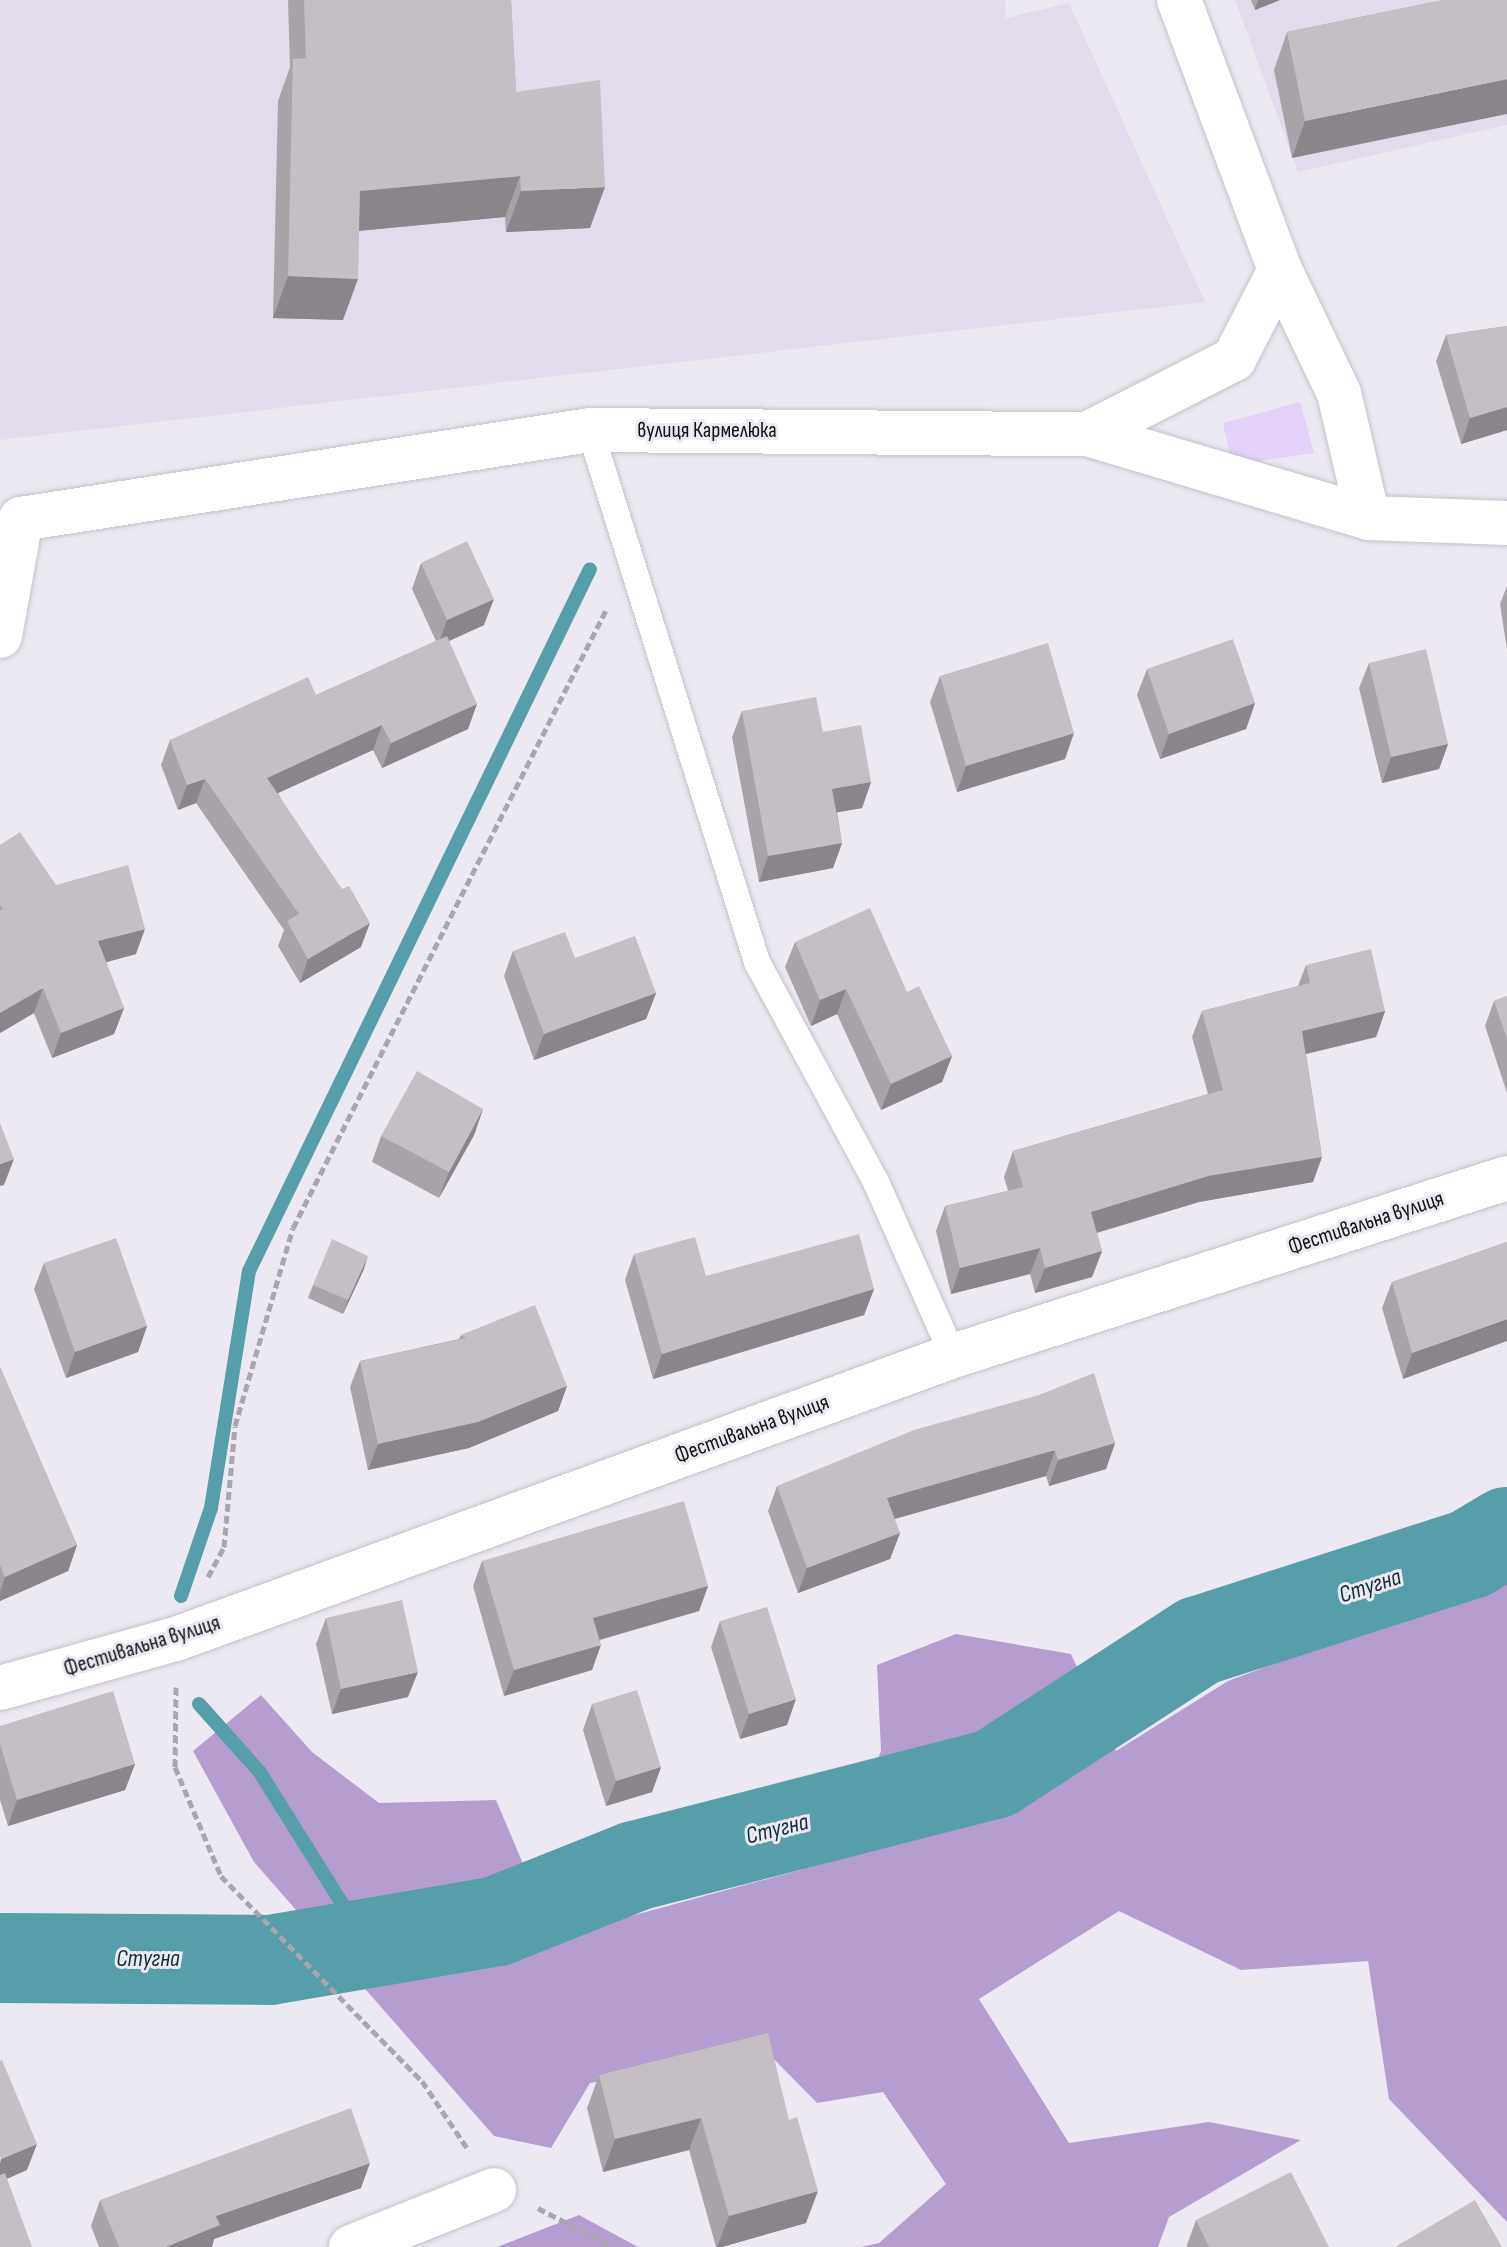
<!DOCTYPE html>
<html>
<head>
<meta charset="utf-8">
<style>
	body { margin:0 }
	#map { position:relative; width:1507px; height:2247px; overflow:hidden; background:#ede9f2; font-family:"Sofia Sans Condensed",sans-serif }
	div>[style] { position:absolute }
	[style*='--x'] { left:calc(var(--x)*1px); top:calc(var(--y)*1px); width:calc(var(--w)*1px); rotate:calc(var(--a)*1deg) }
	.built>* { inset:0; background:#e2dbeb }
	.green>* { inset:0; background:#e3d1f8 }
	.forest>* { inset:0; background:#b59dcf }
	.stream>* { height:14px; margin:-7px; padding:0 7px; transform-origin:7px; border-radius:7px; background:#569fa8 }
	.river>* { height:90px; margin:-45px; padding:0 45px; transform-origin:45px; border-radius:45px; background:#569fa8 }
	.path>* { height:5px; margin-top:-2.5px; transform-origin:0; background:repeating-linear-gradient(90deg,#a9a6ad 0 8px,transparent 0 12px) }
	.roads { filter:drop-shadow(0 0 2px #c5c1c9) drop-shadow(0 0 2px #c5c1c9) }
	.service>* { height:26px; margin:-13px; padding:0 13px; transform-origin:13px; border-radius:13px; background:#fff }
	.minor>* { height:44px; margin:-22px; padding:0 22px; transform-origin:22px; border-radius:22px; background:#fff }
	.wall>* { inset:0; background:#a9a3a9 }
	.shaded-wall>* { inset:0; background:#8a858a }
	.building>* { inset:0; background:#c5bec5 }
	span { translate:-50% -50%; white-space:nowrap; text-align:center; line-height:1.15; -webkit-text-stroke:6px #ede9f2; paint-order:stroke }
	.street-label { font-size:22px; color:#111013 }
	.water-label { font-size:24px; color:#0b3135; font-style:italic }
</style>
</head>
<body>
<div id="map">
	<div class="built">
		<i style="clip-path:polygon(0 0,1005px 0,1006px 18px,1069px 3px,1205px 302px,0 440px)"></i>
		<i style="clip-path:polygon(1235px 0,1507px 0,1507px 125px,1298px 172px)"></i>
	</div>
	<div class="green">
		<i style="clip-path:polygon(1300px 402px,1314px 453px,1232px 465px,1223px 423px)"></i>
	</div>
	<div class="forest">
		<i style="clip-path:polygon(1507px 1576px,1507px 2222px,1389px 2099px,1368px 1961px,1241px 1970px,1119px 1911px,979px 1999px,1069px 2143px,1209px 2122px,1301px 2140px,1169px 2217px,1158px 2247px,861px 2247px,879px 2243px,946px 2184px,883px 2092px,817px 2103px,765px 2050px,590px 2083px,551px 2148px,494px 2136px,254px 1862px,193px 1751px,261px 1695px,312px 1752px,379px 1803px,496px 1800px,529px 1878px,598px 1925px,837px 1860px,881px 1751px,877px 1665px,956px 1634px,1071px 1654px,1116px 1751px,1228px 1681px)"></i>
		<i style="clip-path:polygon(579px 2215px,638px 2247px,497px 2247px)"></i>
	</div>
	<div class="stream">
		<i style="--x:181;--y:1596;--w:93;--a:-71.2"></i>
		<i style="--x:211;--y:1508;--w:240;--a:-80.9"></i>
		<i style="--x:249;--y:1271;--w:780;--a:-64.09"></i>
		<i style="--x:199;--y:1704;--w:90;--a:48.2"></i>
		<i style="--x:259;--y:1771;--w:203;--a:57.9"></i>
	</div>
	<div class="river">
		<i style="--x:0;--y:1958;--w:270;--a:0.4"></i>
		<i style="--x:270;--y:1960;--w:230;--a:-9.7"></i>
		<i style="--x:497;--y:1921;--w:149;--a:-21.7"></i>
		<i style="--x:635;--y:1866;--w:371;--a:-14.4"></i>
		<i style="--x:994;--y:1774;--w:244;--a:-33"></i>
		<i style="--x:1199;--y:1641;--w:285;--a:-17.8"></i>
		<i style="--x:1470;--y:1554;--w:43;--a:-30.7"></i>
	</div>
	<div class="path">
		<i style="--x:208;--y:1577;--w:34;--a:-62"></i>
		<i style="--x:224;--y:1547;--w:121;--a:-84.8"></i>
		<i style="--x:235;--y:1426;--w:206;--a:-73.7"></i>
		<i style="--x:293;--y:1228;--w:693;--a:-63.14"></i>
		<i style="--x:176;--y:1687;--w:80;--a:90.7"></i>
		<i style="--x:175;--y:1767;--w:118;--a:67.1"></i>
		<i style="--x:221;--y:1876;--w:287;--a:45.6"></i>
		<i style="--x:422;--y:2081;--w:84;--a:56.1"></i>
		<i style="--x:538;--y:2208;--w:85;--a:27.5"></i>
	</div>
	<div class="roads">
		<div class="service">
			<i style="--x:590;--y:430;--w:558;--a:72.57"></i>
			<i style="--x:757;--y:962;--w:250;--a:61.6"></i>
			<i style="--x:876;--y:1182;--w:190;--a:66.1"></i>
		</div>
		<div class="minor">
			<i style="--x:1179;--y:0;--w:288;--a:69.5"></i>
			<i style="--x:1280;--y:270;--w:136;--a:64.4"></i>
			<i style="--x:1339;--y:393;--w:128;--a:76.9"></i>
			<i style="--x:1087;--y:434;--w:165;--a:-27"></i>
			<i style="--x:1234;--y:359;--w:100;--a:-62.7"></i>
			<i style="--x:0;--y:636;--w:119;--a:-79.8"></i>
			<i style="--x:21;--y:519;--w:576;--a:-8.89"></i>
			<i style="--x:590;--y:430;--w:497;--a:0.5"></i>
			<i style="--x:1087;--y:434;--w:293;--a:16.6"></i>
			<i style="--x:1368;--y:518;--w:139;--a:2.1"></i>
			<i style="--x:0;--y:1688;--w:183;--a:-15.6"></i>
			<i style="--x:176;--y:1639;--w:827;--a:-20.01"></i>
			<i style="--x:953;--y:1356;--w:582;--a:-17.81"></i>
			<i style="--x:351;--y:2247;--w:154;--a:-21.7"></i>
		</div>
	</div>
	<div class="wall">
		<i style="clip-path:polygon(288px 0,511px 0,516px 92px,590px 228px,506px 232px,505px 217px,359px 231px,343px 320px,273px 318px,278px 101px,290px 67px)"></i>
		<i style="clip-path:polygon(1251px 0,1280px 0,1255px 10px)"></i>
		<i style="clip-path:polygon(1443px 0,1292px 158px,1274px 70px,1287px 32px)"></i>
		<i style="clip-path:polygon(1507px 326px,1507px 430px,1461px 444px,1436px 361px,1446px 335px)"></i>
		<i style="clip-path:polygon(421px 563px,484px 625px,449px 641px,468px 729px,382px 768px,373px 750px,278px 793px,361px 947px,300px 983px,278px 946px,284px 930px,196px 803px,178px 810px,161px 765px,170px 740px,316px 695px,436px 641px,412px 589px)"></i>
		<i style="clip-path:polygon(1507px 586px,1507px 650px,1500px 604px)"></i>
		<i style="clip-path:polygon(1369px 663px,1448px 744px,1439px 769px,1382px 783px,1359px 688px)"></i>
		<i style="clip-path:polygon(1147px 669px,1255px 703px,1246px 729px,1160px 759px,1137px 695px)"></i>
		<i style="clip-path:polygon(940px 676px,1065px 759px,957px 792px,930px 702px)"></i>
		<i style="clip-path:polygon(742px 711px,823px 732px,871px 782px,862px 808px,837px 812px,842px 843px,833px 868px,759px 882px,732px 737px)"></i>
		<i style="clip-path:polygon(0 845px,56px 885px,136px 954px,106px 962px,124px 1008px,114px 1034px,52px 1058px,34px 1013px,0 1033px)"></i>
		<i style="clip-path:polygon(795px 942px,907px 992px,952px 1056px,942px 1082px,881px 1110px,837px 1014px,811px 1026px,785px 967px)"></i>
		<i style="clip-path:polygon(513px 951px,575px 958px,656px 993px,646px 1019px,534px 1060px,504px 976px)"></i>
		<i style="clip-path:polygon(1306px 965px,1385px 1011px,1376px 1037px,1306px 1054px,1322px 1157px,1313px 1182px,1199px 1202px,1097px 1233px,1102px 1251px,1092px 1277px,1035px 1293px,1030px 1274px,951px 1294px,936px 1231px,945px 1206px,1008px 1191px,1004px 1177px,1013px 1151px,1208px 1094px,1192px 1037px,1202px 1011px,1298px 986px)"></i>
		<i style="clip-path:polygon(1507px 996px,1507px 1093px,1485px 1026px,1494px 1001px)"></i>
		<i style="clip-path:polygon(483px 1109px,474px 1135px,439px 1198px,372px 1162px,381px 1136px)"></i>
		<i style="clip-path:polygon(1507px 1242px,1403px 1379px,1382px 1308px,1392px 1282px)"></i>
		<i style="clip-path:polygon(634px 1254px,706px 1276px,874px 1289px,864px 1315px,653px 1379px,625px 1280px)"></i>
		<i style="clip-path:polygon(44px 1263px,147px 1326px,138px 1352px,66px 1378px,34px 1289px)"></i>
		<i style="clip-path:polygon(364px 1269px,343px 1314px,308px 1298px,313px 1285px)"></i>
		<i style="clip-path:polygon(461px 1335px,567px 1386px,558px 1411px,469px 1448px,368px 1470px,350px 1387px,360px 1361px,459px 1339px)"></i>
		<i style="clip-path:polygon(0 1367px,77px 1545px,68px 1571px,0 1601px)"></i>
		<i style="clip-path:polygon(1115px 1443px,1106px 1469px,1049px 1486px,1046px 1476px,894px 1519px,900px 1533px,890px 1559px,798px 1593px,768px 1511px,777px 1486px)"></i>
		<i style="clip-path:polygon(482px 1561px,708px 1586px,699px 1611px,600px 1640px,592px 1670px,504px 1696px,473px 1586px)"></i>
		<i style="clip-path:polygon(326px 1618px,408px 1697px,332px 1714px,316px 1644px)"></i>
		<i style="clip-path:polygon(720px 1621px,787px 1725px,740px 1739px,711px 1647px)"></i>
		<i style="clip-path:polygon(592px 1704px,661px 1767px,652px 1792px,606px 1806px,583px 1730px)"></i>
		<i style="clip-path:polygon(0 1726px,135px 1764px,125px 1790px,8px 1826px,0 1800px)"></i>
		<i style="clip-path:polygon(768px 2033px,806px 2223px,722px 2247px,716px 2247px,689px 2150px,603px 2172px,587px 2108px,599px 2075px)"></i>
		<i style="clip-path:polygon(361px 2188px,214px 2239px,212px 2247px,99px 2247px,91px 2226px,100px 2200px)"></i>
		<i style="clip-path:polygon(1196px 2220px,1329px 2247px,1187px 2247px,1187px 2245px)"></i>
	</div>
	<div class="shaded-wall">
		<i style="clip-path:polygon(1258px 0,1280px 0,1255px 10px)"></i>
		<i style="clip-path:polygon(1507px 79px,1507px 114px,1292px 158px,1305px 121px)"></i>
		<i style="clip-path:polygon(520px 176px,505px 217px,345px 232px,360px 191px)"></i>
		<i style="clip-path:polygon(605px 187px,590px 228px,506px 232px,521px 191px)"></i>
		<i style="clip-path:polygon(288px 276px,358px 279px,343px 320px,273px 318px)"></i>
		<i style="clip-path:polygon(1507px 407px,1507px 430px,1461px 444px,1470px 418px)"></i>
		<i style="clip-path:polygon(494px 599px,484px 625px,438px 646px,447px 620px)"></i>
		<i style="clip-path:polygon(1255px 703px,1246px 729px,1160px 759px,1169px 734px)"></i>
		<i style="clip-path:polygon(477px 704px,468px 729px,382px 768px,391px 743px)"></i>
		<i style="clip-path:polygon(382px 725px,373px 750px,258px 802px,267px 778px)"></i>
		<i style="clip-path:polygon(1074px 733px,1065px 759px,957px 792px,966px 766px)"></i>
		<i style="clip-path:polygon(1448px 744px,1439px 769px,1382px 783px,1391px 757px)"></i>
		<i style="clip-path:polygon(205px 779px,196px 803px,178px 810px,187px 785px)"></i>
		<i style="clip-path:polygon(871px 782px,862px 808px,823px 815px,832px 789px)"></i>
		<i style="clip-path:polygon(842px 843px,833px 868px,759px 882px,768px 856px)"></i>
		<i style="clip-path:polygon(370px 923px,361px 947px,300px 983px,308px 959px)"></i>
		<i style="clip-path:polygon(145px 929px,136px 954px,89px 967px,98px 941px)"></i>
		<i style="clip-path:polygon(43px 988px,34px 1013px,0 1033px,0 1013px)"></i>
		<i style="clip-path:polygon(846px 989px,837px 1014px,811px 1026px,820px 1000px)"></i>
		<i style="clip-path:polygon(656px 993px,646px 1019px,534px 1060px,544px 1034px)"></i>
		<i style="clip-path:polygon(124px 1008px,114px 1034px,52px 1058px,61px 1033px)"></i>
		<i style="clip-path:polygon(1385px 1011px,1376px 1037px,1293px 1057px,1302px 1031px)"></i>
		<i style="clip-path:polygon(952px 1056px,942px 1082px,881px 1110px,891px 1084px)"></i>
		<i style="clip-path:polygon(483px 1109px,474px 1135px,439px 1198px,449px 1172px)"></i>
		<i style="clip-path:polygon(1322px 1157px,1313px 1182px,1199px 1202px,1082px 1237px,1091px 1212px,1208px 1176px)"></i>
		<i style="clip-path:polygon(14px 1159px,4px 1185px,0 1186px,0 1164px)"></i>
		<i style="clip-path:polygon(1040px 1248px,1030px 1274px,951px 1294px,960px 1268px)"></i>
		<i style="clip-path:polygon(1102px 1251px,1092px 1277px,1035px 1293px,1045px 1268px)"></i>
		<i style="clip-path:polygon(368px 1256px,364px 1269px,343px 1314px,348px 1300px)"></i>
		<i style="clip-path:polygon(874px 1289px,864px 1315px,653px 1379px,662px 1354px)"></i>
		<i style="clip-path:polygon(1507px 1319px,1507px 1341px,1403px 1379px,1412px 1353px)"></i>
		<i style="clip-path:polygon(147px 1326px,138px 1352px,66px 1378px,75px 1352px)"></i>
		<i style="clip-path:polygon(567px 1386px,558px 1411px,469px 1448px,368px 1470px,378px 1444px)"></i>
		<i style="clip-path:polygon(1115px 1443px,1106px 1469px,1049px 1486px,1058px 1460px)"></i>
		<i style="clip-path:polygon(1055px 1450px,1046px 1476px,877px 1524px,887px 1498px)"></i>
		<i style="clip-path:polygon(900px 1533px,890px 1559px,798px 1593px,807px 1568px)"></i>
		<i style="clip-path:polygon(77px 1545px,68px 1571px,0 1601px,0 1592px,5px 1577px)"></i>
		<i style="clip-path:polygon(708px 1586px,699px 1611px,584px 1644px,593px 1618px)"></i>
		<i style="clip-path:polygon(601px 1645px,592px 1670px,504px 1696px,514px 1670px)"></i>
		<i style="clip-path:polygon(418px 1672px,408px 1697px,332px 1714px,341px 1689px)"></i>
		<i style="clip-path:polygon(796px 1699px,787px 1725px,740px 1739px,749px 1714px)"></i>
		<i style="clip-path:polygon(135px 1764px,125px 1790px,8px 1826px,17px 1800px)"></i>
		<i style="clip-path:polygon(661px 1767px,652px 1792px,606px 1806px,616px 1781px)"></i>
		<i style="clip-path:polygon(701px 2118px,689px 2150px,603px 2172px,615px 2139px)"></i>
		<i style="clip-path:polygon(37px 2144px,27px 2170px,0 2182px,0 2163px,1px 2159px)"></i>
		<i style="clip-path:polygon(370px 2163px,361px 2188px,214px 2239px,212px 2247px,166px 2247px,216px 2216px)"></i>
		<i style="clip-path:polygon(818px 2191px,806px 2223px,722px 2247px,717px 2247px,729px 2216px)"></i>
	</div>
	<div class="building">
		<i style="clip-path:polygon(304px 0,511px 0,516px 92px,600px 80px,605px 187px,521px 191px,520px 176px,360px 191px,358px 279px,288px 276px,293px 59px,306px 58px)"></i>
		<i style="clip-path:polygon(1443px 0,1507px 0,1507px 79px,1305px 121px,1287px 32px)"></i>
		<i style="clip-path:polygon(1507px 326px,1507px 407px,1470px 418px,1446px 335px)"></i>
		<i style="clip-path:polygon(467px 541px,494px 599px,447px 620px,421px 563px)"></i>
		<i style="clip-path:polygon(447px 636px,477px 704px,391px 743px,382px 725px,267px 778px,342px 889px,349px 886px,370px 923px,308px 959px,287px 921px,299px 914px,205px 779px,187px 785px,170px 740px,308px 677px,316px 695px)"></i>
		<i style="clip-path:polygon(1233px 639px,1255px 703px,1169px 734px,1147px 669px)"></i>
		<i style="clip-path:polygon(1048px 643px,1074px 733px,966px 766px,940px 676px)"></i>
		<i style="clip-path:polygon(1426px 649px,1448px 744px,1391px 757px,1369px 663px)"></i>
		<i style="clip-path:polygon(816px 697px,823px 732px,861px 725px,871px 782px,832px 789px,842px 843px,768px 856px,742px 711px)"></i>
		<i style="clip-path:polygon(20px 832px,56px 885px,128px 865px,145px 929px,98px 941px,124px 1008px,61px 1033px,43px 988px,0 1013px,0 911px,3px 909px,0 905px,0 845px)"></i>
		<i style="clip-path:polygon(870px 908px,907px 992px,919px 986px,952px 1056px,891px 1084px,846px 989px,820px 1000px,795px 942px)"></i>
		<i style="clip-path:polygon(565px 932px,575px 958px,635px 936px,656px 993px,544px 1034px,513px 951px)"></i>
		<i style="clip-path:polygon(1371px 949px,1385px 1011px,1302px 1031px,1322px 1157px,1208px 1176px,1091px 1212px,1102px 1251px,1045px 1268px,1040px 1248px,960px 1268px,945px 1206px,1023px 1187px,1013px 1151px,1223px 1090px,1202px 1011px,1310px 983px,1306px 965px)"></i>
		<i style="clip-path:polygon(1507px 996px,1507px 1039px,1494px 1001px)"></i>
		<i style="clip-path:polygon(417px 1071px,483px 1109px,449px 1172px,381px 1136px)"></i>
		<i style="clip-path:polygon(0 1123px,14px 1159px,0 1164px)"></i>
		<i style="clip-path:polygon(859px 1234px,874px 1289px,662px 1354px,634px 1254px,695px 1237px,706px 1276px)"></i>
		<i style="clip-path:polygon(116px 1238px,147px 1326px,75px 1352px,44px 1263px)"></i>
		<i style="clip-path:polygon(332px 1239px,368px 1256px,348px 1300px,313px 1285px)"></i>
		<i style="clip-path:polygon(1507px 1242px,1507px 1319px,1412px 1353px,1392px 1282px)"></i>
		<i style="clip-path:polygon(535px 1305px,567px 1386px,478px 1422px,378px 1444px,360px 1361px,466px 1338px,461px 1335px)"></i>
		<i style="clip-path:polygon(0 1367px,77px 1545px,5px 1577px,0 1565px)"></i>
		<i style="clip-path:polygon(1094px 1373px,1115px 1443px,1058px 1460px,1055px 1450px,887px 1498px,900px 1533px,807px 1568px,777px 1486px,914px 1430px,1039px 1395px)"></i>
		<i style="clip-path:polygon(684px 1501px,708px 1586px,593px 1618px,601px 1645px,514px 1670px,482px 1561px)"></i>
		<i style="clip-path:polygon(402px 1600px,418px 1672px,341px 1689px,326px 1618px)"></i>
		<i style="clip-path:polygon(767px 1607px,796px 1699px,749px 1714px,720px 1621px)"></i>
		<i style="clip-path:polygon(637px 1690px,661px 1767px,616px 1781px,592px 1704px)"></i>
		<i style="clip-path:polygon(113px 1691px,135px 1764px,17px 1800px,0 1744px,0 1726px)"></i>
		<i style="clip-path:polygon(768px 2033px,789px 2120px,797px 2117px,818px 2191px,729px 2216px,701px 2118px,615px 2139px,599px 2075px)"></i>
		<i style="clip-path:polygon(2px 2060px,37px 2144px,1px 2159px,0 2156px,0 2061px)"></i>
		<i style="clip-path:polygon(351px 2108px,370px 2163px,216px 2216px,220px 2225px,166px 2247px,119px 2247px,100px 2200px)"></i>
		<i style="clip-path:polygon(1291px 2172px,1329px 2247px,1209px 2247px,1196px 2220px)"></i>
		<i style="clip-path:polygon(5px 2173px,32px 2247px,0 2247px,0 2175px)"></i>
		<i style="clip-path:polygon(1475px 2200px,1502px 2247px,1395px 2247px)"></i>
	</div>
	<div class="street-label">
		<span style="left:707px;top:431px">вулиця Кармелюка</span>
		<span style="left:1366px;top:1223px;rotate:-18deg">Фестивальна вулиця</span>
		<span style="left:752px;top:1429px;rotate:-20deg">Фестивальна вулиця</span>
		<span style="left:142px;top:1646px;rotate:-17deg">Фестивальна вулиця</span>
	</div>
	<div class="water-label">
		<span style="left:1370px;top:1586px;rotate:-18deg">Стугна</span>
		<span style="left:777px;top:1829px;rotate:-14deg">Стугна</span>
		<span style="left:148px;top:1959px">Стугна</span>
	</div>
</div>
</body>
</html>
